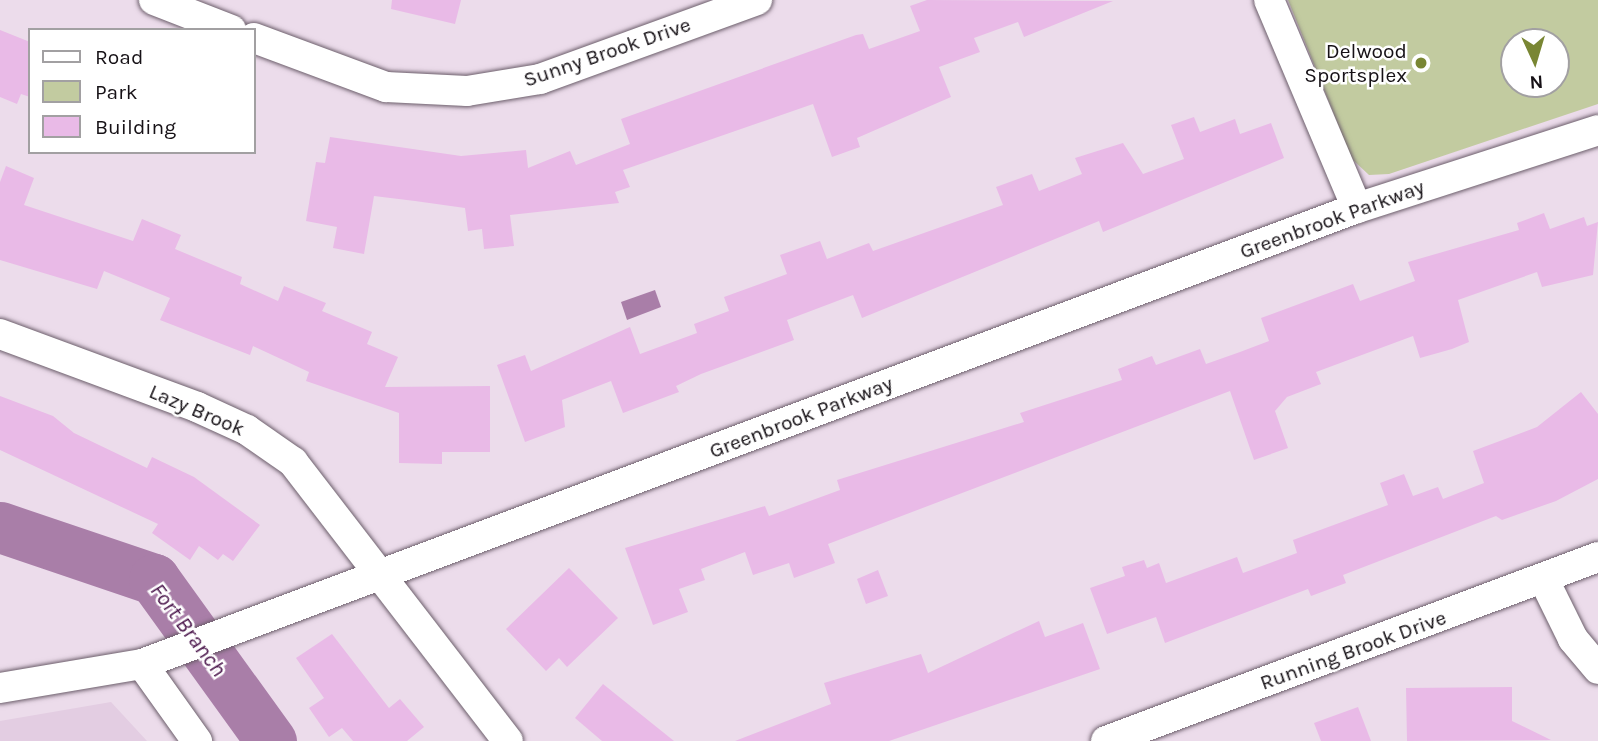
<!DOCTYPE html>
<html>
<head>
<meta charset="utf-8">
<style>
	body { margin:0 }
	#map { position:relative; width:1598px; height:741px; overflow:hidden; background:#ecdceb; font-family:Karla,sans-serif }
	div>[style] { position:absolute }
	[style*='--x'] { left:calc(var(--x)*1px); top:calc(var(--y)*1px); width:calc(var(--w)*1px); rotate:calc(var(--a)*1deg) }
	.built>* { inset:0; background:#e3cde2 }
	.green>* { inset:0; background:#c2cba0 }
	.water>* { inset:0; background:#a97ea8 }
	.river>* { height:51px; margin:-25.5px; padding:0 25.5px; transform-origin:25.5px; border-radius:25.5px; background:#a97ea8 }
	.building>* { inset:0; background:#e9bae7 }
	.roads { filter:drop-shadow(0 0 2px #6c5e6b) drop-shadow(0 0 2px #6c5e6b) }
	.minor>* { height:30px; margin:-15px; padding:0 15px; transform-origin:15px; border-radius:15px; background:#fff }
	.dots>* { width:19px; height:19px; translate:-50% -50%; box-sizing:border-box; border:4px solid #fff; border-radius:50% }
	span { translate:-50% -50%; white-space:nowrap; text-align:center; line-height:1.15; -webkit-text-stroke:5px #fff; paint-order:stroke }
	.poi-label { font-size:21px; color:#161116 }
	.right { translate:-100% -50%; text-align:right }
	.street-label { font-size:21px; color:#161116 }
	.water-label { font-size:23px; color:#49144a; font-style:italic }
	.legend { position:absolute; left:28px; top:28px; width:228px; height:126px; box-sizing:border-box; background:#fff; border:2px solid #a2a0a2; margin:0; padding:9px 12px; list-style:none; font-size:21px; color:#161116 }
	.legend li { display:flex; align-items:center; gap:14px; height:35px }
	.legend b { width:35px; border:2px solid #a2a0a2 }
	.north { position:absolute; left:1500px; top:28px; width:70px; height:70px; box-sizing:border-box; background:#fff; border:2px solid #a2a0a2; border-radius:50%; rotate:176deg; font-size:19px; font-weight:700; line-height:28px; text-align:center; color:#161116 }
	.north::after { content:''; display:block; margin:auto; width:24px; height:32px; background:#798633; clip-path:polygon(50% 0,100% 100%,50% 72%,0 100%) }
</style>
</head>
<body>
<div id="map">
	<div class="built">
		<i style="clip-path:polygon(111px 702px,147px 741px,0 741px,0 721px)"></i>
	</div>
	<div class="green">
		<i style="clip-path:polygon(evenodd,1288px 0,1598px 0,1598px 104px,1389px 174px,1369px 175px,1352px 159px,1288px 0,1514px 42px,1556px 42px,1556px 84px,1514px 84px,1514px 42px)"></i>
	</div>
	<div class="water">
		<i style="clip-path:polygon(655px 290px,661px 307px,627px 320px,621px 302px)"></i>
	</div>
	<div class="river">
		<i style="--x:0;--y:527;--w:163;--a:18.7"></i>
		<i style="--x:154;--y:579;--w:200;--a:54.2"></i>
	</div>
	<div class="building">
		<i style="clip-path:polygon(392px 0,461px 0,455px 24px,391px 9px)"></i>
		<i style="clip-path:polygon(927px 0,1113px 1px,1024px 37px,1018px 22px,974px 38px,980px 52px,939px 67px,951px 97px,857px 138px,860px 147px,832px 157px,813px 104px,623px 170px,630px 187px,615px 192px,619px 203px,510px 215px,514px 246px,484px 249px,482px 229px,468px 231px,465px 208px,415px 201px,374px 196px,364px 254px,333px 248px,337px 227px,306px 221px,316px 162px,325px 163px,330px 137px,461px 156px,526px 150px,528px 168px,570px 151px,576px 165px,630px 144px,621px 119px,856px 35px,863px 34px,869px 49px,920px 31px,910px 6px)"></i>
		<i style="clip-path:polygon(0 30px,30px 42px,30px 97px,21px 94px,17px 104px,0 97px)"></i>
		<i style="clip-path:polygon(1194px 117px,1200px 132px,1235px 119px,1240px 134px,1271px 123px,1284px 158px,1103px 232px,1099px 221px,862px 318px,853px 295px,787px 320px,794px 340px,701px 374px,676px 386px,679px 392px,623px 413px,611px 381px,562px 400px,565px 427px,525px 442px,497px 365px,525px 355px,531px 371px,630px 327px,640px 354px,697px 333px,694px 324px,729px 311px,724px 297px,787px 274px,780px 255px,820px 241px,827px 259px,869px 243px,873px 251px,1003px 205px,996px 187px,1032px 174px,1039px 191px,1082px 174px,1075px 158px,1123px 143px,1143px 174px,1184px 159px,1171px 125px)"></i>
		<i style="clip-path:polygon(6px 166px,34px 178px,24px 205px,133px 241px,142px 219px,181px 235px,175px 249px,242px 277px,240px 284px,278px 301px,284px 286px,326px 303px,322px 311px,372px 332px,367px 344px,398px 357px,385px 387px,490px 386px,490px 452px,442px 452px,442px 464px,399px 463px,399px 413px,306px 381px,309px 372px,253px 346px,250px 355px,160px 320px,170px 298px,104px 271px,97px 289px,0 260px,0 182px)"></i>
		<i style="clip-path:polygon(1544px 213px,1550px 229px,1584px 217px,1587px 226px,1598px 222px,1593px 275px,1542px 287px,1537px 272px,1458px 300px,1469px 342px,1452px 349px,1420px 358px,1413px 336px,1316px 372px,1321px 384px,1287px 397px,1275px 411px,1288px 448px,1254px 460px,1230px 391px,828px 544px,835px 563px,794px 578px,789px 563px,753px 575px,745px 552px,701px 569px,705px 580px,679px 589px,688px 612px,653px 625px,625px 548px,765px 506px,769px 516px,840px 490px,837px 480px,1024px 422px,1020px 413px,1122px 380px,1118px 369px,1152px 356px,1156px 365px,1200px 349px,1206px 364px,1240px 352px,1269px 341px,1261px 318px,1353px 284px,1360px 301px,1415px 281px,1408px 262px,1519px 230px,1517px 223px)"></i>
		<i style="clip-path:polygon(1581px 392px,1598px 414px,1598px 479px,1556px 501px,1502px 520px,1496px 516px,1343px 575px,1346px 583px,1311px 596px,1308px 589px,1165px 643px,1156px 617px,1107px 634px,1090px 588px,1125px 576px,1122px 567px,1144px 560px,1147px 568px,1159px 563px,1166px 583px,1237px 557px,1243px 573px,1297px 553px,1293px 540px,1388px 505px,1380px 483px,1404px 474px,1413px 496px,1438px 487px,1443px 499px,1484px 483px,1473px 451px,1537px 427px)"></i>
		<i style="clip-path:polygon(0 396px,53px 416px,74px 433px,147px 468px,152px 457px,194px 477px,260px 525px,233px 561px,223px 554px,218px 560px,199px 546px,190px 560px,152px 533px,158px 524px,0 450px)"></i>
		<i style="clip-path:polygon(569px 568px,618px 618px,567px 667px,559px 658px,546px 671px,506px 629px)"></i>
		<i style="clip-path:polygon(878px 570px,888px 596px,866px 604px,857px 579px)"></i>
		<i style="clip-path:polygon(1039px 621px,1045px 637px,1083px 623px,1100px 669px,889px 741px,735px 741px,831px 704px,824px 683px,921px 654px,928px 673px)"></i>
		<i style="clip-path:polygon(332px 634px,389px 708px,400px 699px,424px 727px,407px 741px,353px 741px,342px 728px,329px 737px,309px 708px,324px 698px,296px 658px)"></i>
		<i style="clip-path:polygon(603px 684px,674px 741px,602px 741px,575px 718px)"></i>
		<i style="clip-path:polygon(1512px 687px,1512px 721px,1551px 740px,1407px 741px,1406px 688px)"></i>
		<i style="clip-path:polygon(1358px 707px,1371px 741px,1321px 741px,1314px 723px)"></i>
	</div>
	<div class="roads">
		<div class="minor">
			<i style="--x:154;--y:0;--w:83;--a:21.3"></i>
			<i style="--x:1269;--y:0;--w:226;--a:67.1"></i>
			<i style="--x:254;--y:38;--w:141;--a:20.4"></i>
			<i style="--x:386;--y:87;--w:81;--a:2.8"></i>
			<i style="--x:467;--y:91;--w:74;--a:-9.3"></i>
			<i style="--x:540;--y:79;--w:231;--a:-20"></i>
			<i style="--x:0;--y:334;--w:210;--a:20.3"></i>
			<i style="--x:197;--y:407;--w:55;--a:24.7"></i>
			<i style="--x:247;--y:430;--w:56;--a:34.8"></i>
			<i style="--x:293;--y:462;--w:352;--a:52.4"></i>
			<i style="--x:1544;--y:580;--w:66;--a:63.8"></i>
			<i style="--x:1573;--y:639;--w:39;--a:50"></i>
			<i style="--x:142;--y:664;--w:95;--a:54.5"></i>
			<i style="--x:0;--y:688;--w:144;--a:-9.6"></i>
			<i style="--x:142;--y:664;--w:1298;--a:-20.57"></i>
			<i style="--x:1357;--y:208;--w:253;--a:-17.9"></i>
			<i style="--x:1106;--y:741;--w:525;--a:-20.5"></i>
		</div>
	</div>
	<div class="dots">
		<i style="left:1421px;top:63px;background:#798633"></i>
	</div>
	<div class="poi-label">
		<span class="right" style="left:1407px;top:63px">Delwood<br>Sportsplex</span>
	</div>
	<div class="street-label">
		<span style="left:607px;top:52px;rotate:-19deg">Sunny Brook Drive</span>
		<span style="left:1332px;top:219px;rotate:-20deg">Greenbrook Parkway</span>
		<span style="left:197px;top:410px;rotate:23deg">Lazy Brook</span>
		<span style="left:801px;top:417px;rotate:-21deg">Greenbrook Parkway</span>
		<span style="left:1353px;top:650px;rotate:-20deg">Running Brook Drive</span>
	</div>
	<div class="water-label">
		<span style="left:188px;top:630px;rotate:53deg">Fort Branch</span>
	</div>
	<ul class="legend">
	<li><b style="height:9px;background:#fff"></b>Road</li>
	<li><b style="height:19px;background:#c2cba0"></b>Park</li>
	<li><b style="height:19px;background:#e9bae7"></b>Building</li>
	</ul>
	<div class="north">N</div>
</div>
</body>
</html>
